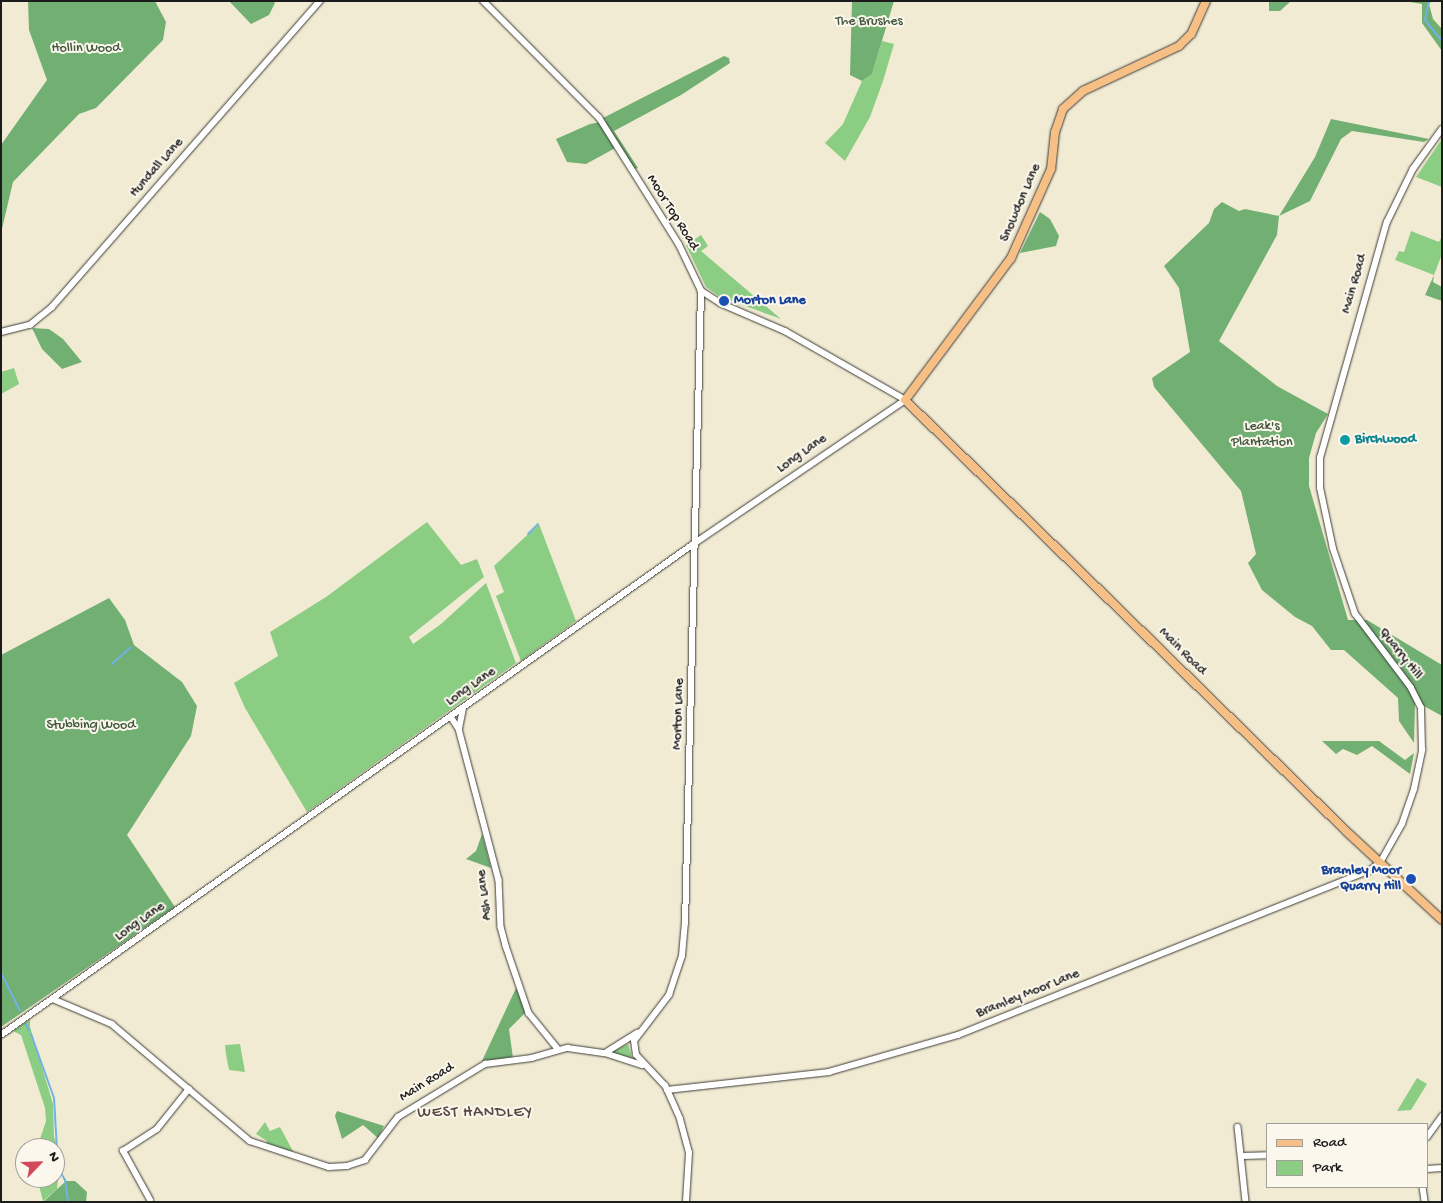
<!DOCTYPE html>
<html>
<head>
<meta charset="utf-8">
<style>
	body { margin:0 }
	#map { position:relative; width:1443px; height:1203px; overflow:hidden; background:#f2ebd3; font-family:"Gochi Hand",sans-serif }
	div>[style] { position:absolute }
	[style*='--x'] { left:calc(var(--x)*1px); top:calc(var(--y)*1px); width:calc(var(--w)*1px); rotate:calc(var(--a)*1deg) }
	.green>* { inset:0; background:#8ccd84 }
	.forest>* { inset:0; background:#71b072 }
	.stream>* { height:2px; margin:-1px; padding:0 1px; transform-origin:1px; border-radius:1px; background:#70b2e5 }
	.roads { filter:drop-shadow(0 0 1px #3c3b37) drop-shadow(0 0 1px #3c3b37) }
	.minor>* { height:5.5px; margin:-2.75px; padding:0 2.75px; transform-origin:2.75px; border-radius:2.75px; background:#fff }
	.major>* { height:8px; margin:-4px; padding:0 4px; transform-origin:4px; border-radius:4px; background:#f5bf86 }
	.dots>* { width:14px; height:14px; translate:-50% -50%; box-sizing:border-box; border:2px solid #fbf7ec; border-radius:50% }
	span { translate:-50% -50%; white-space:nowrap; text-align:center; line-height:1.15; -webkit-text-stroke:4px #fbf7ec; paint-order:stroke }
	.park-label { font-size:14px; color:#435a40 }
	.street-label { font-size:14px; color:#1c1c1c }
	.transit-label { font-size:14px; color:#164399; font-weight:700 }
	.left { translate:0 -50%; text-align:left }
	.right { translate:-100% -50%; text-align:right }
	.culture-label { font-size:14px; color:#0d838f; font-weight:700 }
	.quarter-label { font-size:16px; color:#5b4644; letter-spacing:1px }
	.frame { position:absolute; inset:0; border:2px solid #1c1c1c; pointer-events:none }
	.legend { position:absolute; left:1266px; top:1123px; width:162px; height:65px; box-sizing:border-box; background:#fbf7ec; border:1px solid #a29f99; margin:0; padding:6px 9px; list-style:none; font-size:15px; color:#1c1c1c }
	.legend li { display:flex; align-items:center; gap:10px; height:25px }
	.legend b { width:25px; border:1px solid #a29f99 }
	.north { position:absolute; left:15px; top:1138px; width:50px; height:50px; box-sizing:border-box; background:#fbf7ec; border:1px solid #a29f99; border-radius:50%; rotate:66deg; font-size:14px; font-weight:700; line-height:20px; text-align:center; color:#1c1c1c }
	.north::after { content:''; display:block; margin:auto; width:18px; height:22px; background:#d1495b; clip-path:polygon(50% 0,100% 100%,50% 72%,0 100%) }
</style>
</head>
<body>
<div id="map">
	<div class="green">
		<i style="clip-path:polygon(882px 41px,894px 44px,883px 81px,870px 117px,845px 161px,825px 143px,843px 124px,862px 81px,872px 74px)"></i>
		<i style="clip-path:polygon(1442px 139px,1442px 187px,1416px 177px)"></i>
		<i style="clip-path:polygon(1411px 231px,1439px 242px,1442px 236px,1442px 254px,1434px 275px,1395px 260px,1399px 251px,1404px 252px)"></i>
		<i style="clip-path:polygon(701px 235px,708px 246px,701px 251px,781px 319px,720px 297px,706px 287px,686px 245px)"></i>
		<i style="clip-path:polygon(14px 368px,19px 384px,1px 394px,1px 372px)"></i>
		<i style="clip-path:polygon(427px 522px,461px 565px,477px 559px,484px 577px,409px 637px,413px 644px,441px 624px,486px 583px,516px 663px,307px 812px,245px 708px,234px 683px,278px 656px,270px 632px,326px 597px)"></i>
		<i style="clip-path:polygon(539px 524px,576px 621px,521px 661px,496px 596px,504px 592px,494px 566px)"></i>
		<i style="clip-path:polygon(30px 1019px,30px 1027px,53px 1104px,54px 1137px,61px 1157px,57px 1189px,43px 1201px,37px 1178px,55px 1178px,55px 1148px,37px 1148px,46px 1121px,45px 1108px,21px 1035px,13px 1031px)"></i>
		<i style="clip-path:polygon(240px 1044px,245px 1072px,229px 1070px,226px 1054px,225px 1045px)"></i>
		<i style="clip-path:polygon(628px 1044px,633px 1061px,613px 1054px,613px 1051px)"></i>
		<i style="clip-path:polygon(1417px 1078px,1427px 1084px,1411px 1110px,1397px 1111px)"></i>
		<i style="clip-path:polygon(265px 1122px,270px 1131px,280px 1127px,295px 1155px,266px 1144px,267px 1141px,256px 1134px)"></i>
	</div>
	<div class="forest">
		<i style="clip-path:polygon(28px 1px,155px 1px,166px 22px,163px 40px,96px 108px,79px 114px,13px 182px,1px 233px,1px 145px,47px 80px,29px 30px)"></i>
		<i style="clip-path:polygon(229px 1px,273px 1px,275px 3px,269px 15px,251px 24px)"></i>
		<i style="clip-path:polygon(852px 1px,894px 1px,872px 74px,862px 81px,850px 75px)"></i>
		<i style="clip-path:polygon(1269px 1px,1291px 1px,1280px 11px,1269px 11px)"></i>
		<i style="clip-path:polygon(1404px 1px,1432px 1px,1429px 4px,1433px 19px,1442px 29px,1442px 51px,1422px 23px,1422px 4px)"></i>
		<i style="clip-path:polygon(724px 56px,729px 58px,730px 63px,724px 67px,681px 95px,614px 131px,638px 168px,635px 169px,619px 146px,586px 164px,567px 162px,556px 139px,590px 124px,606px 121px,603px 118px)"></i>
		<i style="clip-path:polygon(1331px 119px,1429px 139px,1424px 142px,1352px 131px,1341px 139px,1310px 201px,1279px 216px,1277px 235px,1219px 341px,1277px 386px,1328px 414px,1316px 433px,1309px 458px,1309px 486px,1348px 620px,1367px 620px,1442px 665px,1442px 716px,1415px 701px,1414px 743px,1399px 721px,1398px 698px,1344px 650px,1331px 650px,1312px 626px,1295px 617px,1262px 590px,1248px 563px,1256px 554px,1241px 491px,1154px 387px,1152px 378px,1190px 352px,1179px 288px,1164px 266px,1209px 223px,1214px 209px,1222px 202px,1239px 211px,1245px 209px,1279px 216px,1315px 157px)"></i>
		<i style="clip-path:polygon(1040px 212px,1050px 219px,1059px 236px,1056px 246px,1020px 253px)"></i>
		<i style="clip-path:polygon(1434px 275px,1433px 282px,1442px 287px,1442px 301px,1425px 295px)"></i>
		<i style="clip-path:polygon(32px 328px,49px 329px,63px 339px,82px 362px,62px 369px,42px 349px)"></i>
		<i style="clip-path:polygon(109px 598px,125px 620px,134px 645px,182px 682px,197px 706px,191px 736px,127px 835px,175px 907px,1px 1027px,1px 655px)"></i>
		<i style="clip-path:polygon(1322px 741px,1379px 741px,1405px 760px,1414px 753px,1410px 774px,1372px 746px,1357px 755px,1343px 749px,1336px 754px)"></i>
		<i style="clip-path:polygon(482px 834px,491px 868px,466px 859px,476px 851px)"></i>
		<i style="clip-path:polygon(516px 988px,526px 1012px,509px 1029px,513px 1058px,482px 1061px)"></i>
		<i style="clip-path:polygon(337px 1111px,384px 1126px,378px 1138px,363px 1125px,342px 1139px,335px 1116px)"></i>
		<i style="clip-path:polygon(66px 1181px,75px 1181px,87px 1192px,86px 1202px,43px 1202px)"></i>
	</div>
	<div class="stream">
		<i style="--x:1429;--y:1;--w:19;--a:102"></i>
		<i style="--x:1425;--y:20;--w:27;--a:51"></i>
		<i style="--x:528;--y:534;--w:14;--a:-45"></i>
		<i style="--x:112;--y:664;--w:25;--a:-42"></i>
		<i style="--x:1;--y:973;--w:42;--a:63.4"></i>
		<i style="--x:26;--y:1024;--w:7;--a:63"></i>
		<i style="--x:31;--y:1034;--w:68;--a:70.2"></i>
		<i style="--x:54;--y:1098;--w:70;--a:86.7"></i>
		<i style="--x:58;--y:1168;--w:14;--a:60"></i>
		<i style="--x:65;--y:1180;--w:22;--a:82"></i>
	</div>
	<div class="roads">
		<div class="minor">
			<i style="--x:1;--y:332;--w:30;--a:-14"></i>
			<i style="--x:30;--y:325;--w:28;--a:-39"></i>
			<i style="--x:52;--y:307;--w:407;--a:-48.8"></i>
			<i style="--x:451;--y:717;--w:14;--a:56"></i>
			<i style="--x:459;--y:729;--w:156;--a:75.2"></i>
			<i style="--x:499;--y:880;--w:47;--a:87.6"></i>
			<i style="--x:501;--y:927;--w:20;--a:75"></i>
			<i style="--x:506;--y:946;--w:71;--a:71.1"></i>
			<i style="--x:529;--y:1013;--w:46;--a:51.1"></i>
			<i style="--x:459;--y:729;--w:21;--a:-79"></i>
			<i style="--x:53;--y:999;--w:64;--a:23"></i>
			<i style="--x:112;--y:1024;--w:181;--a:40.3"></i>
			<i style="--x:250;--y:1141;--w:83;--a:18.2"></i>
			<i style="--x:329;--y:1167;--w:18;--a:-3"></i>
			<i style="--x:347;--y:1166;--w:19;--a:-18"></i>
			<i style="--x:365;--y:1160;--w:54;--a:-52.5"></i>
			<i style="--x:398;--y:1117;--w:102;--a:-31.3"></i>
			<i style="--x:485;--y:1064;--w:47;--a:-7.3"></i>
			<i style="--x:532;--y:1058;--w:37;--a:-16"></i>
			<i style="--x:568;--y:1048;--w:37;--a:8"></i>
			<i style="--x:605;--y:1053;--w:39;--a:18"></i>
			<i style="--x:1;--y:1035;--w:847;--a:-35.34"></i>
			<i style="--x:692;--y:545;--w:258;--a:-34.2"></i>
			<i style="--x:905;--y:400;--w:137;--a:-150.3"></i>
			<i style="--x:786;--y:332;--w:71;--a:-156.7"></i>
			<i style="--x:721;--y:304;--w:24;--a:-147"></i>
			<i style="--x:701;--y:291;--w:51;--a:-115.6"></i>
			<i style="--x:679;--y:245;--w:150;--a:-122.2"></i>
			<i style="--x:599;--y:118;--w:165;--a:-134.8"></i>
			<i style="--x:605;--y:1053;--w:38;--a:-32"></i>
			<i style="--x:667;--y:1090;--w:163;--a:-6.3"></i>
			<i style="--x:829;--y:1072;--w:134;--a:-16"></i>
			<i style="--x:958;--y:1035;--w:443;--a:-21.8"></i>
			<i style="--x:1369;--y:871;--w:14;--a:-36"></i>
			<i style="--x:1380;--y:863;--w:45;--a:-60.6"></i>
			<i style="--x:1402;--y:824;--w:37;--a:-71"></i>
			<i style="--x:1414;--y:789;--w:40;--a:-78"></i>
			<i style="--x:1422;--y:750;--w:42;--a:-91.4"></i>
			<i style="--x:1421;--y:708;--w:22;--a:-117"></i>
			<i style="--x:1411;--y:688;--w:93;--a:-127.1"></i>
			<i style="--x:1355;--y:614;--w:69;--a:-108.7"></i>
			<i style="--x:1333;--y:549;--w:62;--a:-102"></i>
			<i style="--x:1320;--y:488;--w:30;--a:-90"></i>
			<i style="--x:1320;--y:458;--w:245;--a:-74.2"></i>
			<i style="--x:1387;--y:222;--w:59;--a:-63.9"></i>
			<i style="--x:1413;--y:169;--w:49;--a:-54.1"></i>
			<i style="--x:1238;--y:1127;--w:75;--a:83.9"></i>
			<i style="--x:1427;--y:1137;--w:26;--a:-54"></i>
			<i style="--x:1243;--y:1156;--w:24;--a:-2"></i>
			<i style="--x:1427;--y:1169;--w:15;--a:-4"></i>
			<i style="--x:1423;--y:1187;--w:15;--a:82"></i>
			<i style="--x:150;--y:1200;--w:56;--a:-118.9"></i>
			<i style="--x:123;--y:1151;--w:40;--a:-32.9"></i>
			<i style="--x:157;--y:1129;--w:51;--a:-51.3"></i>
			<i style="--x:686;--y:1202;--w:49;--a:-86.5"></i>
			<i style="--x:689;--y:1153;--w:35;--a:-105"></i>
			<i style="--x:680;--y:1119;--w:36;--a:-114"></i>
			<i style="--x:665;--y:1086;--w:42;--a:-133.1"></i>
			<i style="--x:636;--y:1055;--w:14;--a:-98"></i>
			<i style="--x:634;--y:1041;--w:58;--a:-52.7"></i>
			<i style="--x:669;--y:995;--w:41;--a:-71.6"></i>
			<i style="--x:682;--y:956;--w:32;--a:-85"></i>
			<i style="--x:685;--y:924;--w:633;--a:-88.55"></i>
		</div>
		<div class="major">
			<i style="--x:1206;--y:1;--w:36;--a:114"></i>
			<i style="--x:1191;--y:34;--w:17;--a:135"></i>
			<i style="--x:1179;--y:46;--w:106;--a:154.9"></i>
			<i style="--x:1083;--y:91;--w:27;--a:138"></i>
			<i style="--x:1063;--y:109;--w:24;--a:109"></i>
			<i style="--x:1055;--y:132;--w:37;--a:96"></i>
			<i style="--x:1051;--y:169;--w:98;--a:114.2"></i>
			<i style="--x:1011;--y:258;--w:177;--a:126.7"></i>
			<i style="--x:905;--y:400;--w:618;--a:44.34"></i>
			<i style="--x:1347;--y:832;--w:129;--a:42.8"></i>
		</div>
	</div>
	<div class="dots">
		<i style="left:724px;top:301px;background:#1a4fb4"></i>
		<i style="left:1345px;top:440px;background:#0f9aa8"></i>
		<i style="left:1411px;top:879px;background:#1a4fb4"></i>
	</div>
	<div class="park-label">
		<span style="left:869px;top:22px">The Brushes</span>
		<span style="left:86px;top:49px">Hollin Wood</span>
		<span style="left:1262px;top:435px">Leak's<br>Plantation</span>
		<span style="left:91px;top:726px">Stubbing Wood</span>
	</div>
	<div class="street-label">
		<span style="left:157px;top:168px;rotate:-49deg">Hundall Lane</span>
		<span style="left:1021px;top:203px;rotate:-67deg">Snowdon Lane</span>
		<span style="left:672px;top:213px;rotate:58deg">Moor Top Road</span>
		<span style="left:1355px;top:284px;rotate:-74deg">Main Road</span>
		<span style="left:802px;top:454px;rotate:-35deg">Long Lane</span>
		<span style="left:1182px;top:652px;rotate:45deg">Main Road</span>
		<span style="left:1400px;top:654px;rotate:52deg">Quarry Hill</span>
		<span style="left:471px;top:687px;rotate:-35deg">Long Lane</span>
		<span style="left:679px;top:714px;rotate:-88deg">Morton Lane</span>
		<span style="left:485px;top:895px;rotate:-97deg">Ash Lane</span>
		<span style="left:140px;top:922px;rotate:-35deg">Long Lane</span>
		<span style="left:1028px;top:994px;rotate:-22deg">Bramley Moor Lane</span>
		<span style="left:427px;top:1083px;rotate:-32deg">Main Road</span>
	</div>
	<div class="transit-label">
		<span class="left" style="left:734px;top:301px">Morton Lane</span>
		<span class="right" style="left:1401px;top:879px">Bramley Moor<br>Quarry Hill</span>
	</div>
	<div class="culture-label">
		<span class="left" style="left:1355px;top:440px">Birchwood</span>
	</div>
	<div class="quarter-label">
		<span style="left:475px;top:1114px">WEST HANDLEY</span>
	</div>
	<div class="frame"></div>
	<ul class="legend">
	<li><b style="height:6px;background:#f5bf86"></b>Road</li>
	<li><b style="height:14px;background:#8ccd84"></b>Park</li>
	</ul>
	<div class="north">N</div>
</div>
</body>
</html>
